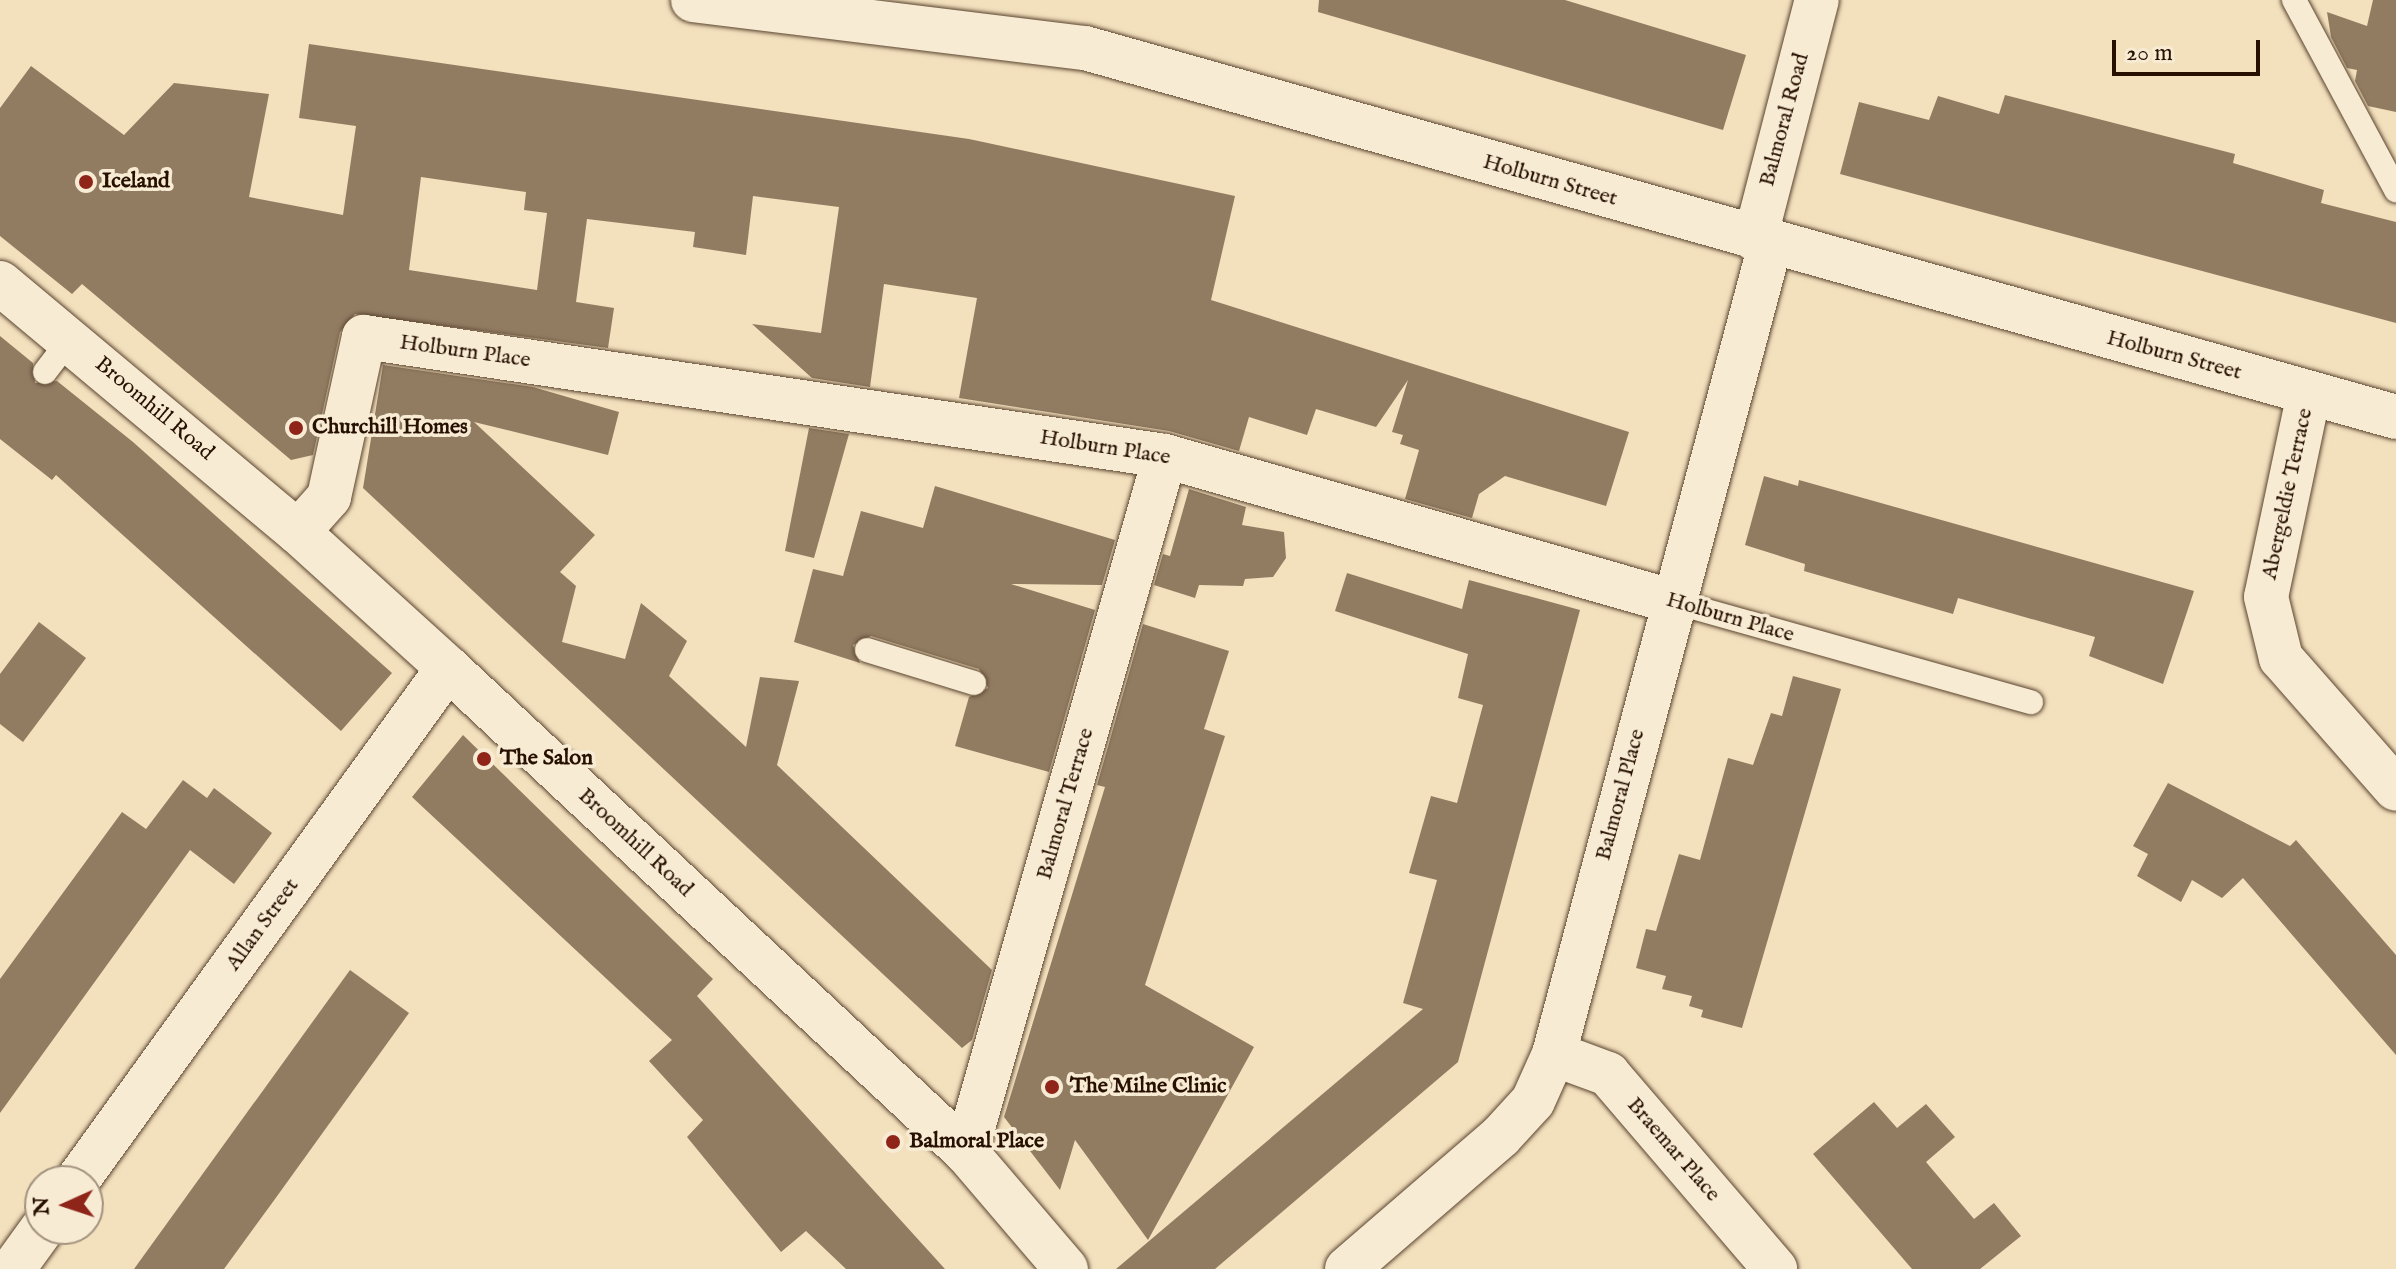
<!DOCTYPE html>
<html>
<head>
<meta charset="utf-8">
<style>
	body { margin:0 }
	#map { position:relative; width:2396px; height:1269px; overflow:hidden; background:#f3e0bd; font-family:"IM FELL English",serif }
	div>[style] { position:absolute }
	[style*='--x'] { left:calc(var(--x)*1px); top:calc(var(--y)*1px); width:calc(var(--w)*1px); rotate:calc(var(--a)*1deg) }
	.building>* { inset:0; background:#917c62 }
	.roads { filter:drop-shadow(0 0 2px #5a442f) drop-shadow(0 0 2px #5a442f) }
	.service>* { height:24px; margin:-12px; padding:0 12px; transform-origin:12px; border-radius:12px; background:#f7ebd4 }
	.minor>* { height:44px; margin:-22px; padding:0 22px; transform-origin:22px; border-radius:22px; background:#f7ebd4 }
	.tertiary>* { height:44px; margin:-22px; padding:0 22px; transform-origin:22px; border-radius:22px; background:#f7ebd4 }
	.dots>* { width:22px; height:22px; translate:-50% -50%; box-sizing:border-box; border:4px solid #f7ebd4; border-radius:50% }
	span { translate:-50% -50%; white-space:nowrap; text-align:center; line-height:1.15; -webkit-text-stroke:7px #f7ebd4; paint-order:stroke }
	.street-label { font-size:22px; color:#271000 }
	.poi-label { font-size:22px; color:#271000; font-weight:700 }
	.left { translate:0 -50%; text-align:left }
	.north { position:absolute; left:24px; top:1165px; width:80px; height:80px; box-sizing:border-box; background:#f7ebd4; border:2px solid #a4937f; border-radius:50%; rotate:267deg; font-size:22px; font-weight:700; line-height:32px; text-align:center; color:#271000 }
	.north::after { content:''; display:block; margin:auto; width:28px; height:36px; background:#8f2418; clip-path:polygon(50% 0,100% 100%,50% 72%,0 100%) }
	.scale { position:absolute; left:2112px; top:40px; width:148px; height:36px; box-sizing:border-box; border:4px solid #271000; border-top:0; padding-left:10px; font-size:24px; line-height:28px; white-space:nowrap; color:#271000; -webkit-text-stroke:6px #f7ebd4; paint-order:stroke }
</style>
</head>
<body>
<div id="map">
	<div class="building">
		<i style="clip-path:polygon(1319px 0,1565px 0,1746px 55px,1723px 130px,1318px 12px)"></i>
		<i style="clip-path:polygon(2373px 0,2396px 0,2396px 112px,2368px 106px,2355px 81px,2357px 70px,2347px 68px,2331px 37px,2327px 12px,2367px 26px)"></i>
		<i style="clip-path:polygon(evenodd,309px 44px,969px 139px,1235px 196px,1211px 300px,1629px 432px,1606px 506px,1505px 476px,1479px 494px,1472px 518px,1405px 499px,1419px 450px,1400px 444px,1403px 435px,1392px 432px,1408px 380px,1376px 427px,1316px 409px,1307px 435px,1249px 417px,1239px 451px,1169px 431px,959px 398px,977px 298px,884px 284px,870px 387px,812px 378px,752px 324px,821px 333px,839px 207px,753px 196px,746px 255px,693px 247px,695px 232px,587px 219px,576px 302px,614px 308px,608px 348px,355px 314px,340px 332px,313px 455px,291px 460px,82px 284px,72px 294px,0 236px,0 108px,31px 66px,124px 135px,174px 83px,269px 94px,249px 197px,343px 215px,356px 126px,299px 118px,309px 44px,421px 177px,526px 192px,524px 210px,547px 213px,537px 290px,409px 270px,421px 177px)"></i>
		<i style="clip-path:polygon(2005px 95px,2235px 154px,2233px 163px,2324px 190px,2321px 203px,2396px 222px,2396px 323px,1840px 174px,1859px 102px,1929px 120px,1938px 96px,1999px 114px)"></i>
		<i style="clip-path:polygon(0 336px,33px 363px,35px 383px,57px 381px,133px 442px,392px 673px,341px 731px,56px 475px,52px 480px,0 439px)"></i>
		<i style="clip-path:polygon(383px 365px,533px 387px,619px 412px,608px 455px,474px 422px,595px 535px,560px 572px,576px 586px,562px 642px,625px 659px,641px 603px,687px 641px,669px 676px,746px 747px,760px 677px,799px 681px,777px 765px,992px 970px,972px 1040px,962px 1048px,363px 488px)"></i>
		<i style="clip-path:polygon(809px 428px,849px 434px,814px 558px,785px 551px)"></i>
		<i style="clip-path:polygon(1764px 476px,1798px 486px,1799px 480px,2194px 591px,2163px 684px,2089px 656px,2095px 637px,1958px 598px,1953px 614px,1804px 571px,1805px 564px,1745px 545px)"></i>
		<i style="clip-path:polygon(935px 486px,1115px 540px,1102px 585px,1011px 584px,1095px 610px,1049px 772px,955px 746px,969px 697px,988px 688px,979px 669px,871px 636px,853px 645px,860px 663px,794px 642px,813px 569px,843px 576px,861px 511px,923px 528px)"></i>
		<i style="clip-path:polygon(1189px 489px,1246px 507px,1242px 525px,1284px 532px,1286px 558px,1273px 577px,1245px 579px,1243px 586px,1199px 585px,1195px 598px,1154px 585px,1163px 554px,1170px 556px)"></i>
		<i style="clip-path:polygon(1347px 573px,1462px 609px,1469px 580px,1580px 610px,1458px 1062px,1215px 1269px,1116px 1269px,1423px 1009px,1403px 1003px,1437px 880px,1409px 873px,1431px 796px,1457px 803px,1483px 705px,1458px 698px,1468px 654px,1335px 611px)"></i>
		<i style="clip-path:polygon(39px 622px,86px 658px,23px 742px,0 724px,0 674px)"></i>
		<i style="clip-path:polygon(1143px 624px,1229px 651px,1204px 729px,1225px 736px,1145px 985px,1254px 1047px,1148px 1240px,1075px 1140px,1060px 1190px,1004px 1117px,1105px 787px,1097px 785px)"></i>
		<i style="clip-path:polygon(1793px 676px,1841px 689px,1742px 1028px,1701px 1017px,1703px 1010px,1689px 1006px,1692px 996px,1662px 989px,1666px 976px,1636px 968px,1646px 929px,1656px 931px,1679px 854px,1700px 860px,1728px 758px,1753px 765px,1771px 713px,1782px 716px)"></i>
		<i style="clip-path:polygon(463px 735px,713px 979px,697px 996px,945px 1269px,846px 1269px,806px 1231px,781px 1252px,687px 1137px,703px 1120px,649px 1061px,672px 1040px,412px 797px)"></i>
		<i style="clip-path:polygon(183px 780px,207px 798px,214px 788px,272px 833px,234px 884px,190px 850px,0 1113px,0 979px,122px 812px,146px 829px)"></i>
		<i style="clip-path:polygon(2168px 783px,2290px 846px,2296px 840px,2396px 955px,2396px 1055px,2243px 878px,2222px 898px,2192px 880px,2181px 902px,2137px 876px,2148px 854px,2133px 846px)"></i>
		<i style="clip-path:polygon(350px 970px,409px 1013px,275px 1199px,224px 1269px,134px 1269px)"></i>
		<i style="clip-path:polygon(1874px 1102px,1897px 1128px,1926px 1104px,1955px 1137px,1926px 1162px,1974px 1219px,1994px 1203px,2021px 1236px,1980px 1269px,1912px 1269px,1813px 1154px)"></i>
	</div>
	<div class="roads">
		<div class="service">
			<i style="--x:2294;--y:0;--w:216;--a:61.8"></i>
			<i style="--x:45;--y:372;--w:43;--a:-52.6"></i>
			<i style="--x:1671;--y:601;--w:374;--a:15.7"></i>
			<i style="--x:867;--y:650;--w:112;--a:17.1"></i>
		</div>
		<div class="minor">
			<i style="--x:1755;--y:239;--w:247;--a:-75.5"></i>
			<i style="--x:2309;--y:393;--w:208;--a:101.9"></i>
			<i style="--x:2266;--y:597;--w:63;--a:76.2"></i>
			<i style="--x:2281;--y:658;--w:174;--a:48.7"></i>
			<i style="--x:298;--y:532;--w:47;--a:-48.5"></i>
			<i style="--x:329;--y:497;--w:164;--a:-77.7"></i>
			<i style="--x:364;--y:337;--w:810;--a:8.45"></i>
			<i style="--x:1165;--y:456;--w:526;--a:15.99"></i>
			<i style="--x:1554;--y:1054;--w:58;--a:20.3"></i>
			<i style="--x:1608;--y:1074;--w:257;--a:49.4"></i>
			<i style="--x:966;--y:1152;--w:724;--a:-74.04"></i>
			<i style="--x:77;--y:1181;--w:633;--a:-54.13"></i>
			<i style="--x:13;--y:1269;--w:49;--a:-54.1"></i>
			<i style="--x:1347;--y:1269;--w:203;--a:-40.8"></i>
			<i style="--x:1501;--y:1136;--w:47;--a:-47.6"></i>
			<i style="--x:1533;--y:1101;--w:51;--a:-65.9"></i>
			<i style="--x:1554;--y:1054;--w:837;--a:-75.05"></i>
		</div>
		<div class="tertiary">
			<i style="--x:693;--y:0;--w:395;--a:7"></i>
			<i style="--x:1085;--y:48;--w:1362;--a:15.72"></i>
			<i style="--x:0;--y:283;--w:388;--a:39.9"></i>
			<i style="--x:298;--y:532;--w:202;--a:42.2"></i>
			<i style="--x:448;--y:668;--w:709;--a:43.06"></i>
			<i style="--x:966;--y:1152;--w:154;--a:49.5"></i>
		</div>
	</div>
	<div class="dots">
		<i style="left:86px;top:182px;background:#8f2418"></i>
		<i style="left:296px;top:428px;background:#8f2418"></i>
		<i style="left:484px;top:759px;background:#8f2418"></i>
		<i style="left:1052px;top:1087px;background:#8f2418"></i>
		<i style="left:893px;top:1142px;background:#8f2418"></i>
	</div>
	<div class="street-label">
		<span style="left:1785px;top:120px;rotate:-75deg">Balmoral Road</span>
		<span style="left:1550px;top:181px;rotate:16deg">Holburn Street</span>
		<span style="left:465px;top:352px;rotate:8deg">Holburn Place</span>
		<span style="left:2174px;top:356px;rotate:15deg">Holburn Street</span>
		<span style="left:154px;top:409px;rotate:40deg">Broomhill Road</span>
		<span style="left:1105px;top:448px;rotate:9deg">Holburn Place</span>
		<span style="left:2288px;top:494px;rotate:-78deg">Abergeldie Terrace</span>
		<span style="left:1730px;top:618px;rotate:16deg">Holburn Place</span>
		<span style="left:1621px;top:795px;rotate:-75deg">Balmoral Place</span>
		<span style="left:1066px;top:804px;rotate:-74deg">Balmoral Terrace</span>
		<span style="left:635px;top:843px;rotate:43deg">Broomhill Road</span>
		<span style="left:263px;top:925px;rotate:-54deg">Allan Street</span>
		<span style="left:1673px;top:1150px;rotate:49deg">Braemar Place</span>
	</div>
	<div class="poi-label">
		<span class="left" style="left:102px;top:182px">Iceland</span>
		<span class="left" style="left:312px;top:428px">Churchill Homes</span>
		<span class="left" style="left:500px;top:759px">The Salon</span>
		<span class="left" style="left:1070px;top:1087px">The Milne Clinic</span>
		<span class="left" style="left:909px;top:1142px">Balmoral Place</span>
	</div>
	<div class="north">N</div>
	<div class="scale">20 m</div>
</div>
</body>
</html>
